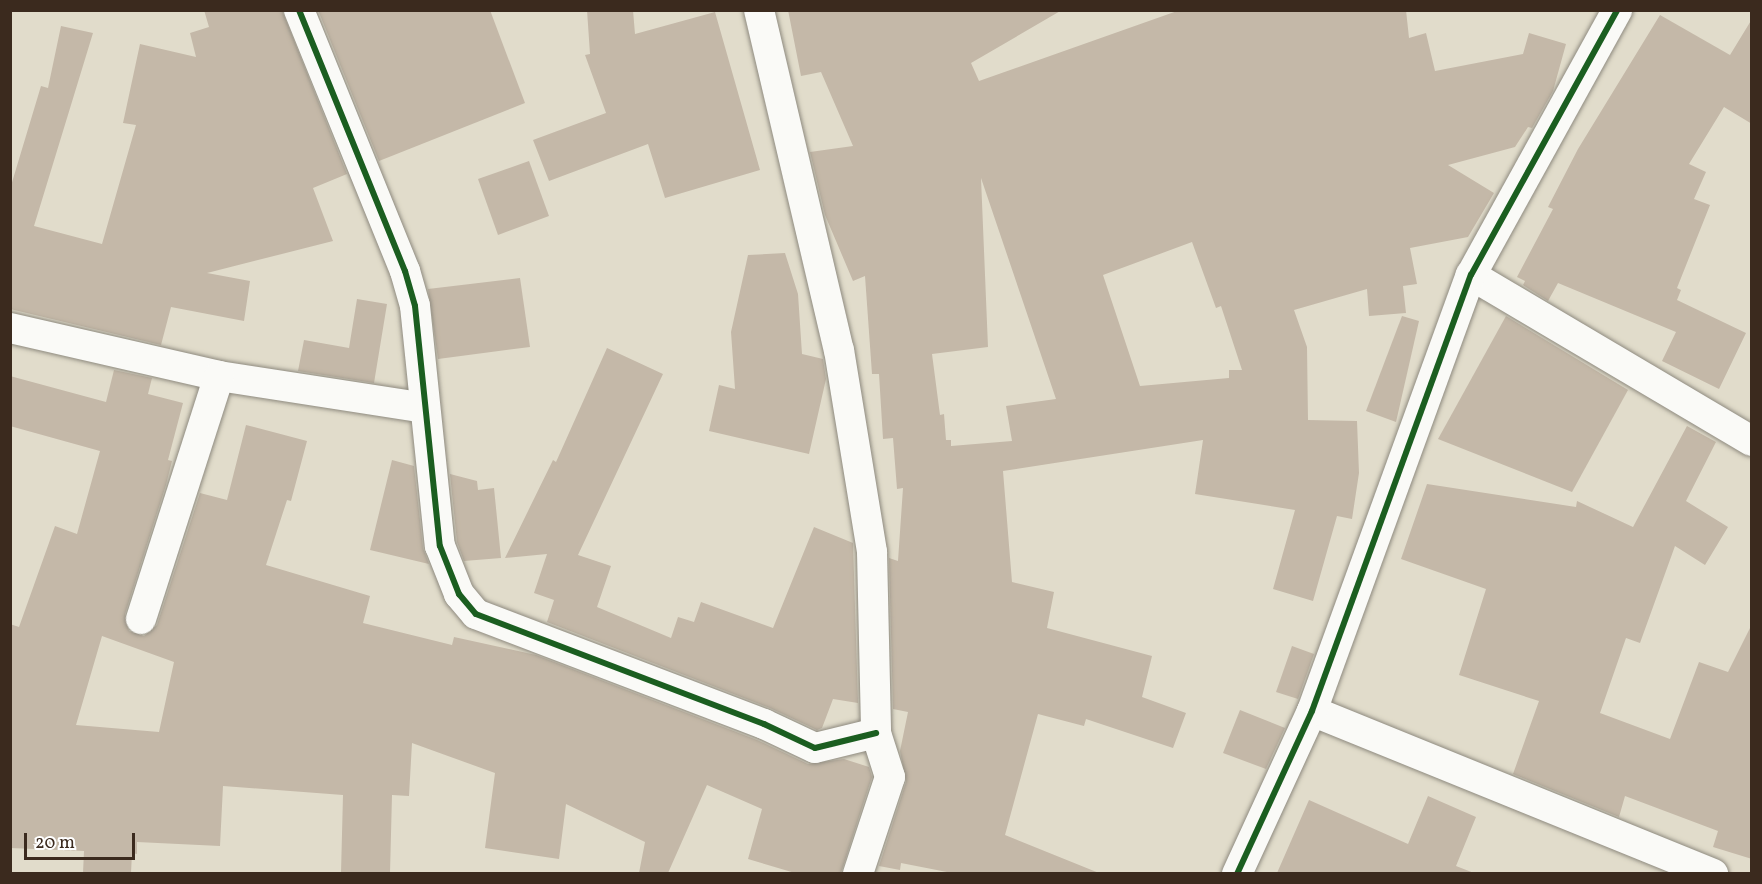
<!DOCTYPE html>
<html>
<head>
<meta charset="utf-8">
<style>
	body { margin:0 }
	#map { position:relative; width:1762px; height:884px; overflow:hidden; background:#e1dccb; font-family:Vollkorn,serif }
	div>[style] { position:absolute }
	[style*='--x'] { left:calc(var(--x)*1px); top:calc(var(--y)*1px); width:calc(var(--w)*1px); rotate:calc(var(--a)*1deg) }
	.building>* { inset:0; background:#c4b8a8 }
	.roads { filter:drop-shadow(0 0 2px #8e8a7f) drop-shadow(0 0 2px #8e8a7f) }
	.minor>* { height:30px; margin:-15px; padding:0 15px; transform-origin:15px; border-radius:15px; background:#fafaf7 }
	.cycleway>* { height:6px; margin:-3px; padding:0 3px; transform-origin:3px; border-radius:3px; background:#1b5e20 }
	span { translate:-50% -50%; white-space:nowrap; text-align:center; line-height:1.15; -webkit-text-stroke:6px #fff; paint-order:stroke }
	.frame { position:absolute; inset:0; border:12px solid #3b2a1e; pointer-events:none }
	.scale { position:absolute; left:24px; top:833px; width:111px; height:27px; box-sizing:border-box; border:3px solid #3b2a1e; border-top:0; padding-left:8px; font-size:18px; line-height:21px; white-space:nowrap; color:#3b2a1e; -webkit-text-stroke:4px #fff; paint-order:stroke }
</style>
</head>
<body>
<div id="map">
	<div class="building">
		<i style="clip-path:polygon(204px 10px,282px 10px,347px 174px,313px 188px,333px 241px,207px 273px,250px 281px,244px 321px,171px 307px,161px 345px,10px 309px,10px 189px,41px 86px,48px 88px,61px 26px,93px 33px,34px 226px,102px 244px,136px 125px,123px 123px,140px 44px,196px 57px,190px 33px,209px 27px)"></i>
		<i style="clip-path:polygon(318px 10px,490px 10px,525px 103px,379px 161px)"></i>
		<i style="clip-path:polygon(587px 10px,633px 10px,635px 34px,715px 12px,760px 170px,665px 198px,648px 144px,549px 181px,533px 140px,606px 113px,585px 55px,590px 54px)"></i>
		<i style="clip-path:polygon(evenodd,788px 10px,1062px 10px,971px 63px,979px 81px,1180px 10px,1406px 10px,1409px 38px,1426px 33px,1435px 71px,1523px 54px,1529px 33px,1566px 44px,1553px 91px,1532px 128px,1528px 127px,1515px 147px,1448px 165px,1494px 193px,1468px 237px,1410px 248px,1417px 284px,1403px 286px,1406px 313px,1369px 316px,1367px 289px,1294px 310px,1307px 347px,1308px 420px,1357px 421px,1359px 473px,1352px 519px,1337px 516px,1313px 601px,1273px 589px,1295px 510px,1195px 494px,1203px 440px,1003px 471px,1012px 582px,1054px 592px,1047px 628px,1152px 656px,1142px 697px,1186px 713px,1173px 748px,1086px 719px,1084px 726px,1038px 714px,1005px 835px,1099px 873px,952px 873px,901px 863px,900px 870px,879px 866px,906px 782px,900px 751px,908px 712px,893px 709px,889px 558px,898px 561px,903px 488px,897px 489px,893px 438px,883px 439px,879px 374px,872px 374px,865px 276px,853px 281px,825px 215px,810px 152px,853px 146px,821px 72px,801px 76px,788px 10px,981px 178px,1056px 399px,1006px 406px,1012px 441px,951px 446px,951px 440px,946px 440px,944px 414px,940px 415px,932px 354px,988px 347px,981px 178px,788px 10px,1192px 242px,1216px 308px,1221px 306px,1242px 370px,1229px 370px,1229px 378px,1140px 386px,1103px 275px,1192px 242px)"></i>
		<i style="clip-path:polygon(1660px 15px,1730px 55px,1752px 19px,1752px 124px,1724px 107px,1689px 164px,1706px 172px,1694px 199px,1710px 205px,1677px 288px,1681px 290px,1677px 300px,1746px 333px,1719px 389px,1662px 361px,1676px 332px,1558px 283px,1548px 301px,1523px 285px,1525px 281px,1517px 277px,1553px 209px,1548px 207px,1578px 149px)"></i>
		<i style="clip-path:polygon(529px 161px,549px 216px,498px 235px,478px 179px)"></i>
		<i style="clip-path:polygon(785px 253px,798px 294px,802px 354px,823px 359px,826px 379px,809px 454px,709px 431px,719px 385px,735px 389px,731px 332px,748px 255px)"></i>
		<i style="clip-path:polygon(520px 278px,530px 347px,438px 359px,428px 289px)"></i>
		<i style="clip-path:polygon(357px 299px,387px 304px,374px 383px,298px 371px,304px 340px,349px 348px)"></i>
		<i style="clip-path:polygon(1402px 316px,1419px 321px,1396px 422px,1366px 411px)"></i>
		<i style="clip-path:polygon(1506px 316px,1628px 390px,1572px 492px,1438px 439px)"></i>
		<i style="clip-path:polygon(607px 348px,663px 374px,578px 555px,611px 566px,597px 607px,671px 638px,678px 617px,694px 622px,701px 602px,773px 628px,814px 527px,853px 543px,858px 703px,833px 699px,822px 728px,817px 730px,770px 708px,547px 622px,554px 600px,534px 593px,547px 554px,505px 558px,553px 460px,556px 462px)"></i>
		<i style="clip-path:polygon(evenodd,114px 370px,152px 378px,148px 394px,183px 403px,168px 460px,172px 461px,166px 485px,125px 614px,129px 631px,144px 636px,157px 625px,200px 493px,227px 500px,246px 425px,307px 441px,291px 501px,287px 500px,266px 565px,370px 596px,363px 623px,452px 645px,454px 637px,536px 655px,757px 740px,808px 764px,844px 759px,869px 767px,872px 777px,841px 873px,795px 873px,748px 859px,762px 809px,707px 785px,668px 873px,639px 873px,645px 842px,566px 804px,559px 859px,485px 848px,495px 773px,412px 743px,409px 796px,392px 795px,390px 873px,341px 873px,343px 795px,223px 786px,220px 846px,137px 842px,137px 854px,132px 853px,131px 873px,83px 873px,84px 851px,10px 848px,10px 624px,19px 627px,55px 526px,77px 534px,100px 451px,10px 426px,10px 376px,106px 402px,114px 370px,102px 636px,174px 662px,159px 732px,76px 725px,102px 636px)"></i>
		<i style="clip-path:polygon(1687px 426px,1716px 442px,1686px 501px,1728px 527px,1705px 565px,1675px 546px,1640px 643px,1626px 638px,1600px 713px,1670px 739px,1699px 662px,1728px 672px,1752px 624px,1752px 859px,1713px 847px,1718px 831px,1625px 796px,1619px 817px,1513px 774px,1539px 701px,1459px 675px,1486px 589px,1401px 559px,1427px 484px,1576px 507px,1577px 501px,1633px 527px)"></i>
		<i style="clip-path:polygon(392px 460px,414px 466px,423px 548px,429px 564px,370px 550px)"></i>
		<i style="clip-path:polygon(450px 474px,477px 481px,478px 490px,494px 488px,501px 558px,464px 561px,457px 542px)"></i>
		<i style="clip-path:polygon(1292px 646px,1314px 654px,1298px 699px,1276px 692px)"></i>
		<i style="clip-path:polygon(1240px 710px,1285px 728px,1266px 769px,1223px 753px)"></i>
		<i style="clip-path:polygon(1428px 796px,1476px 817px,1456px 866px,1474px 873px,1277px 873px,1309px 800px,1408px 844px)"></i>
	</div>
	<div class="roads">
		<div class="minor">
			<i style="--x:299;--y:10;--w:282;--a:67.9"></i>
			<i style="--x:405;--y:271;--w:36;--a:74"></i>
			<i style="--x:415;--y:306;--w:241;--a:84.1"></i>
			<i style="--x:440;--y:546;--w:52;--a:68.4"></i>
			<i style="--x:459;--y:594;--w:26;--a:50"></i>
			<i style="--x:476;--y:614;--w:308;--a:20.9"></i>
			<i style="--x:764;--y:724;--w:56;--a:25.2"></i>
			<i style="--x:815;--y:748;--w:63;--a:-13.8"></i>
			<i style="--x:759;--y:10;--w:349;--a:76.8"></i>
			<i style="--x:839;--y:350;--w:205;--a:80.7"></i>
			<i style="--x:872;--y:552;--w:181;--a:88.7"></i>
			<i style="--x:876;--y:733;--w:46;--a:72.3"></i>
			<i style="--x:890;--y:777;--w:102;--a:108.3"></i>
			<i style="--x:1471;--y:275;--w:326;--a:30.6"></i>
			<i style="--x:10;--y:328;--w:214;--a:12.9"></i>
			<i style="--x:219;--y:376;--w:208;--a:8.8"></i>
			<i style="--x:141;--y:619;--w:255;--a:-72.2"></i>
			<i style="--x:1312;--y:711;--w:433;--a:22.1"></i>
			<i style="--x:1237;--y:874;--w:179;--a:-65.3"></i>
			<i style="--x:1312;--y:711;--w:464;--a:-70"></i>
			<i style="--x:1471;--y:275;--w:303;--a:-61.1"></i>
		</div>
	</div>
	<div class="cycleway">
		<i style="--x:299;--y:10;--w:282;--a:67.9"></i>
		<i style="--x:405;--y:271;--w:36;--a:74"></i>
		<i style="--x:415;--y:306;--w:241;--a:84.1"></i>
		<i style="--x:440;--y:546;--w:52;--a:68.4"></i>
		<i style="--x:459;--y:594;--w:26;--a:50"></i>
		<i style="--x:476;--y:614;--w:308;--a:20.9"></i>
		<i style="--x:764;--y:724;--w:56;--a:25.2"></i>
		<i style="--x:815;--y:748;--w:63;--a:-13.8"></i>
		<i style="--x:1237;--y:874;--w:179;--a:-65.3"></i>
		<i style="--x:1312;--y:711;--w:464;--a:-70"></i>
		<i style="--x:1471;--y:275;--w:303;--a:-61.1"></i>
	</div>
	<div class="frame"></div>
	<div class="scale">20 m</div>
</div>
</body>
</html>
